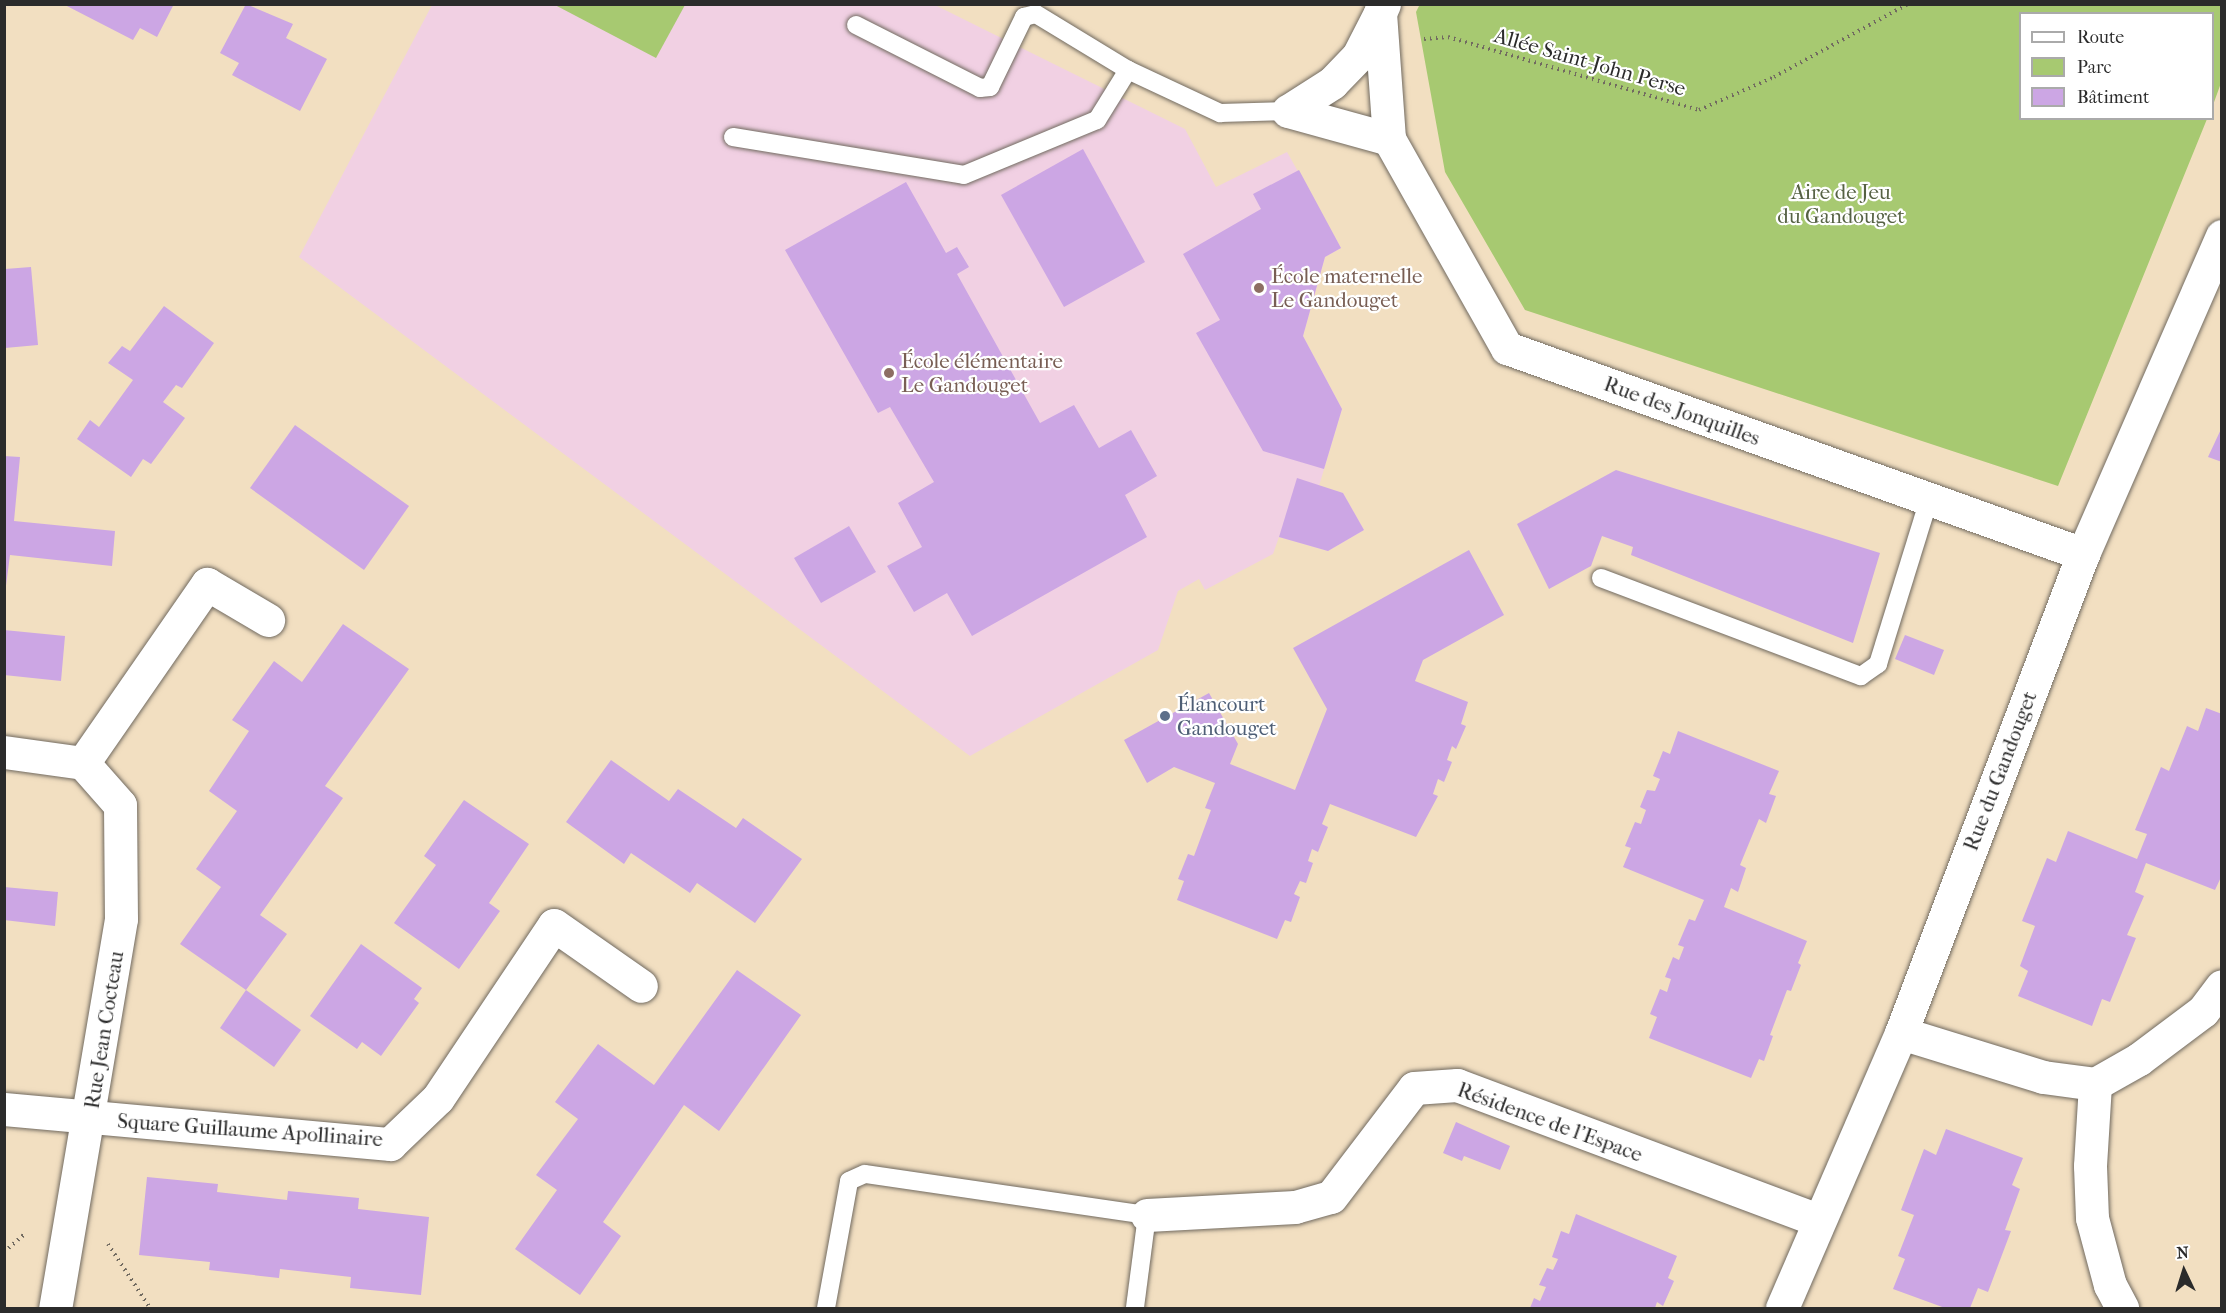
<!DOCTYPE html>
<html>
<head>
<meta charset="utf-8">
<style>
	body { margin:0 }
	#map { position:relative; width:2226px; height:1313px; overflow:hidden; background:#f2dfc1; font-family:"IM FELL French Canon",serif }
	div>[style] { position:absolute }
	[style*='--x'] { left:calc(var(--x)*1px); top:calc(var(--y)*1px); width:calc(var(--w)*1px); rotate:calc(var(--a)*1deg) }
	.built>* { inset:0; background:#f1d0e3 }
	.green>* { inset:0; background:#a7c971 }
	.building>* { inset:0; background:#cca6e4 }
	.path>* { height:4px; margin-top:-2px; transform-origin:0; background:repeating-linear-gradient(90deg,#716a60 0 1.5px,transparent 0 6px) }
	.roads { filter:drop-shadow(0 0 2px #716a60) drop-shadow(0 0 2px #716a60) }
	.service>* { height:18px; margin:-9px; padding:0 9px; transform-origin:9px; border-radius:9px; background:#fff }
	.minor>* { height:33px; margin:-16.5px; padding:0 16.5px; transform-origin:16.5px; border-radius:16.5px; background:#fff }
	.dots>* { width:16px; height:16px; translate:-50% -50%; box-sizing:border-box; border:3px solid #fff; border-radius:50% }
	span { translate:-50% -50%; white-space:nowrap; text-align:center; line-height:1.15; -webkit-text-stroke:4.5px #fff; paint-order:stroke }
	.street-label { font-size:21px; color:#2b2b2b }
	.park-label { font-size:21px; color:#566244 }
	.education-label { font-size:21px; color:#785e54 }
	.left { translate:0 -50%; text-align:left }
	.service-label { font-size:21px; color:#4e5e75 }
	.frame { position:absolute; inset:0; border:6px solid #2b2b2b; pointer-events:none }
	.legend { position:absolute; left:2019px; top:12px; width:195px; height:108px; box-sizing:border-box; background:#fff; border:2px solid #aaa; margin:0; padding:8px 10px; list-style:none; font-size:18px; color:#2b2b2b }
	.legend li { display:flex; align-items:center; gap:12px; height:30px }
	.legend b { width:30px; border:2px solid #aaa }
	.north { position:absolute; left:2154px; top:1241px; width:60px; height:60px; -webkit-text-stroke:4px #fff; paint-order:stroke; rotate:356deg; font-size:16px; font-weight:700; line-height:24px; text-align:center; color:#2b2b2b }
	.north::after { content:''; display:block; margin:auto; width:21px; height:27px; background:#2b2b2b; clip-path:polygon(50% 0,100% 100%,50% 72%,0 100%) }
</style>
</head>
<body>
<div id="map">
	<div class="built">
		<i style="clip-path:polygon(432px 5px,935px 5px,1185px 129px,1216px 187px,1287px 152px,1341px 248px,1325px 257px,1303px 336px,1342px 409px,1319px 486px,1343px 493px,1364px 530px,1328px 551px,1279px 537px,1273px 554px,1205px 590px,1199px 579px,1178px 591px,1158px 650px,970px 756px,299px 257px)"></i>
	</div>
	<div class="green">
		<i style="clip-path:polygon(1420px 4px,2221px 5px,2221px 83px,2213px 105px,2212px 14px,2020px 14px,2020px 118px,2207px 119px,2058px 486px,1525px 310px,1445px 172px,1416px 12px)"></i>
		<i style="clip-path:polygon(555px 5px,685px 5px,656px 58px)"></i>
	</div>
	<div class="building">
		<i style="clip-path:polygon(63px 4px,174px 4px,157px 37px,140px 28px,133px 40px)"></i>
		<i style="clip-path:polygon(246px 4px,293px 24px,286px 38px,327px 59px,300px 111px,232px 75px,239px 63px,220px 53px)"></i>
		<i style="clip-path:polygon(1083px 149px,1145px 262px,1064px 307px,1001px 195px)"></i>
		<i style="clip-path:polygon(1299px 170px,1341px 248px,1325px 257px,1303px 336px,1342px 409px,1324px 469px,1263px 451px,1196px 333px,1220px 320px,1183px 254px,1261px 209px,1253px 194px)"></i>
		<i style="clip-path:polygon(906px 182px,946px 253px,957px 247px,969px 267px,957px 274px,1040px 423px,1074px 405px,1099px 448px,1131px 430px,1157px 476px,1125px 495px,1147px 537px,972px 636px,947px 593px,914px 612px,887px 566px,922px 547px,898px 503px,934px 482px,890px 407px,878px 413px,785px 250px)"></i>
		<i style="clip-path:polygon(31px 267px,38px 345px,5px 348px,5px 269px)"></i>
		<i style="clip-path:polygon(164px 306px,214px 343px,182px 388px,176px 385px,163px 402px,185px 418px,151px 464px,143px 459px,131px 477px,77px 439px,90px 420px,99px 427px,133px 380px,108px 363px,122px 346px,130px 351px)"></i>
		<i style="clip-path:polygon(295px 425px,409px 506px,364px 570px,250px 488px)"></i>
		<i style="clip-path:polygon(2222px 427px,2222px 462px,2208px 457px)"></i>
		<i style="clip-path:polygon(4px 456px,20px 457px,14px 521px,115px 531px,112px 566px,10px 555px,4px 601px)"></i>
		<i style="clip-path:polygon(1616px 470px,1880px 553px,1853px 643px,1631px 555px,1633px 547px,1602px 536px,1591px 566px,1549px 589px,1517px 524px)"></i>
		<i style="clip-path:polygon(1297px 478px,1343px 493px,1364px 530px,1328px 551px,1279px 537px)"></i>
		<i style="clip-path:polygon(849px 526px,876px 572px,821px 603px,794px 558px)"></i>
		<i style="clip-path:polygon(1469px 550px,1504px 615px,1423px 660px,1415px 681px,1468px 702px,1461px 724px,1466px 726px,1456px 749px,1452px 746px,1447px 760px,1452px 762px,1444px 782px,1438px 779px,1433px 794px,1438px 796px,1416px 837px,1330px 804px,1322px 824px,1328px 827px,1318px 852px,1312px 849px,1308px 861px,1313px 863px,1306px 883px,1300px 881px,1294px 894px,1300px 897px,1291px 922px,1285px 920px,1277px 939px,1177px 900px,1184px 881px,1178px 879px,1188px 854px,1194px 856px,1211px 810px,1205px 808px,1215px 783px,1174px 767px,1147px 783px,1124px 740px,1209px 693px,1238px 744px,1230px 764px,1295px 790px,1327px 709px,1293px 648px)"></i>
		<i style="clip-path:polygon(343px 624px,409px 669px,325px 786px,343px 798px,260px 915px,287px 934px,246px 990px,180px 944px,221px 887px,196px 869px,237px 811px,209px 791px,249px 731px,232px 720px,274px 661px,302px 682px)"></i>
		<i style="clip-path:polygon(4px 630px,65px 636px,61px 681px,4px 675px)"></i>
		<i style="clip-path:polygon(1905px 635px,1944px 650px,1934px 675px,1895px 659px)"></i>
		<i style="clip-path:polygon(2206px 708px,2222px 714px,2222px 875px,2215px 890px,2146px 863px,2135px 892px,2144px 896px,2127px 935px,2136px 938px,2110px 1002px,2102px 999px,2092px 1026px,2018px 996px,2028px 971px,2020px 966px,2035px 926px,2022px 921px,2047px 858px,2056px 862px,2068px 831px,2137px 859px,2147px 834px,2135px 830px,2161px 767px,2169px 771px,2187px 726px,2198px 731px)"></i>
		<i style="clip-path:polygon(1678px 731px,1779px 771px,1769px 794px,1776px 796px,1766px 823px,1759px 819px,1740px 865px,1746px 868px,1738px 892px,1731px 888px,1724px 907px,1807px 941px,1798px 963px,1801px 965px,1791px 991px,1787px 990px,1770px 1035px,1773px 1036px,1764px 1061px,1759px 1059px,1751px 1078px,1649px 1038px,1657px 1017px,1650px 1014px,1660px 989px,1667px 992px,1671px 979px,1665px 977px,1673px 957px,1679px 960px,1684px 947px,1678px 945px,1689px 919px,1695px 921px,1704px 900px,1623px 867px,1631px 848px,1625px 846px,1635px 822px,1641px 824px,1646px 810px,1640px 807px,1647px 790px,1655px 791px,1660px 779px,1653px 776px,1663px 751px,1670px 754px)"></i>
		<i style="clip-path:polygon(611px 760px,669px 801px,678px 789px,736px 828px,743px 818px,802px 859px,755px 923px,697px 883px,690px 893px,631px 853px,624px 864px,566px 822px)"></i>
		<i style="clip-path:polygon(464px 800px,529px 844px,489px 903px,500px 911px,459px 969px,394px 923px,436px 865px,424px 856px)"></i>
		<i style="clip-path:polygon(4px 887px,58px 892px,55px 926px,4px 920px)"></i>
		<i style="clip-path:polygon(361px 944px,422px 988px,414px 999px,419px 1003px,381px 1056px,362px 1042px,357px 1049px,310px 1016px)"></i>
		<i style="clip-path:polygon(737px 970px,801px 1015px,719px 1131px,684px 1105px,603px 1222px,621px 1236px,580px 1295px,515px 1249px,557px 1190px,536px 1175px,578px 1119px,555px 1102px,598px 1044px,654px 1085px)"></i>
		<i style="clip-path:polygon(246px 990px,301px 1030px,274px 1067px,220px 1028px)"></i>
		<i style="clip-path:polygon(1456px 1122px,1510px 1146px,1500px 1170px,1464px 1156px,1462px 1161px,1443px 1153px)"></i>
		<i style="clip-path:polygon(1946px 1129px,2023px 1158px,2012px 1185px,2020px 1189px,2005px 1230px,2011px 1231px,1988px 1292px,1978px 1288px,1970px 1308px,1945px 1308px,1893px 1289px,1905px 1259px,1898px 1256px,1914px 1215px,1901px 1210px,1924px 1149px,1936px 1155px)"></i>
		<i style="clip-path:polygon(147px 1177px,218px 1184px,217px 1192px,287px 1200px,288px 1191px,359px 1198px,358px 1209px,429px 1217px,421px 1295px,350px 1288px,351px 1277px,280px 1269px,279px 1278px,209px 1270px,210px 1262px,139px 1255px)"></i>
		<i style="clip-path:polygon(1576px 1214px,1677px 1256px,1668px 1278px,1674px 1281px,1663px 1306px,1657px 1302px,1655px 1308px,1530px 1308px,1534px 1298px,1540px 1301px,1546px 1287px,1539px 1285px,1547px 1268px,1553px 1270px,1558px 1259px,1552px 1257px,1561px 1231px,1569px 1234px)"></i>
	</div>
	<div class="path">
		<i style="--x:1424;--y:39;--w:24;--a:-5"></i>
		<i style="--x:1448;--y:37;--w:261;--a:16.2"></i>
		<i style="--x:1699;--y:110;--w:82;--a:-23.7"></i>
		<i style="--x:1774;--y:77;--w:153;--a:-28.6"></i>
		<i style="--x:108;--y:1244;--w:77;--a:56.7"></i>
		<i style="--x:4;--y:1252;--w:28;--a:-41"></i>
	</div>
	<div class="roads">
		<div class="service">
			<i style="--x:856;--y:25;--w:139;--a:26.9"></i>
			<i style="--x:980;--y:88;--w:10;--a:-6"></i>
			<i style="--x:990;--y:87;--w:78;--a:-64.1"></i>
			<i style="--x:1024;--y:17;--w:12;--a:-14"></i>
			<i style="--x:1036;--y:14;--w:108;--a:31.3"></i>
			<i style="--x:1128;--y:70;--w:102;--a:25.1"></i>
			<i style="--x:1220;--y:113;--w:68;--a:-1.7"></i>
			<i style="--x:733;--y:137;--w:234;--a:9.3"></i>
			<i style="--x:964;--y:175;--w:144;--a:-22.5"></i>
			<i style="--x:1097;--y:120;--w:59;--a:-58.2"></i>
			<i style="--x:1601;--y:578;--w:278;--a:20.7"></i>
			<i style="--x:1861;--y:676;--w:21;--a:-35"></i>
			<i style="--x:1878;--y:664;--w:173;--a:-72.8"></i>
			<i style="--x:826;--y:1308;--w:129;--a:-79.7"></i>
			<i style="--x:849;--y:1181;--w:17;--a:-24"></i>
			<i style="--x:865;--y:1174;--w:285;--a:8.3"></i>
			<i style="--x:1147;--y:1215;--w:94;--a:97.4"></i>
		</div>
		<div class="minor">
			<i style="--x:1384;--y:4;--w:10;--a:114"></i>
			<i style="--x:1380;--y:13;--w:126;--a:85.9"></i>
			<i style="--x:1389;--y:139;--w:240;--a:60.6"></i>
			<i style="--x:1507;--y:348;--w:612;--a:19.68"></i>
			<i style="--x:1380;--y:13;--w:48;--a:117.1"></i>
			<i style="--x:1358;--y:56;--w:37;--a:134"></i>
			<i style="--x:1332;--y:83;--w:52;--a:147.5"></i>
			<i style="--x:1288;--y:111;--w:105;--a:15.5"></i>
			<i style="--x:4;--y:752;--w:80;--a:7.9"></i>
			<i style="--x:83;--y:763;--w:56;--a:48.6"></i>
			<i style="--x:120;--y:805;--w:114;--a:89.5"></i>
			<i style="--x:121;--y:919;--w:395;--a:99.6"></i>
			<i style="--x:83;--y:763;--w:218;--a:-55.3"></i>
			<i style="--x:207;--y:584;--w:71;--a:30.5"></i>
			<i style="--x:1901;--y:1033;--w:149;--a:17.2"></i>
			<i style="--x:2043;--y:1077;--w:52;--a:7.7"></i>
			<i style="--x:2095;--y:1084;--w:51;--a:-29.6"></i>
			<i style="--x:2139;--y:1059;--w:80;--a:-36.9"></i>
			<i style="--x:2203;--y:1011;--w:31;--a:-53"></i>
			<i style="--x:2095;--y:1084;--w:82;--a:93.5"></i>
			<i style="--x:2090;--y:1166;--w:52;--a:87.8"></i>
			<i style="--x:2092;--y:1218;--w:69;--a:75"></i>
			<i style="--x:2110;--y:1285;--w:26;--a:62"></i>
			<i style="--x:4;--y:1109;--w:388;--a:5.2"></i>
			<i style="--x:390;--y:1144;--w:66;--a:-43.8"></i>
			<i style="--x:438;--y:1098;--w:208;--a:-56.2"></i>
			<i style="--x:554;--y:925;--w:106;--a:35"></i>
			<i style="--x:1147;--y:1215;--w:148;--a:-3.1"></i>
			<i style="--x:1295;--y:1207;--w:37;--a:-16"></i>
			<i style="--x:1331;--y:1197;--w:137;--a:-52.7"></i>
			<i style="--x:1414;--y:1088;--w:43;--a:-4"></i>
			<i style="--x:1457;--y:1085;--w:386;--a:20.5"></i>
			<i style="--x:1782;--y:1308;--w:300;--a:-66.6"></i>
			<i style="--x:1901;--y:1033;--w:512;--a:-69.2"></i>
			<i style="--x:2083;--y:554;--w:347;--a:-66.4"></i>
		</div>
	</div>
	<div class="dots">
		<i style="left:1259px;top:288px;background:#8d6e63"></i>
		<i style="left:889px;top:373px;background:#8d6e63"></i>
		<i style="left:1165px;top:716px;background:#5c6f8a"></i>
	</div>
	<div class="street-label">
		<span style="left:1590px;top:62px;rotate:16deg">Allée Saint-John Perse</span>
		<span style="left:1682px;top:411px;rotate:20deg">Rue des Jonquilles</span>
		<span style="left:2000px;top:771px;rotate:-69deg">Rue du Gandouget</span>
		<span style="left:104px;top:1030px;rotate:-81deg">Rue Jean Cocteau</span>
		<span style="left:1550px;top:1122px;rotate:20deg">Résidence de l'Espace</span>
		<span style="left:250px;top:1130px;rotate:4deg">Square Guillaume Apollinaire</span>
	</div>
	<div class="park-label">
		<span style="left:1841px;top:204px">Aire de Jeu<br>du Gandouget</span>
	</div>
	<div class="education-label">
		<span class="left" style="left:1271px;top:288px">École maternelle<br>Le Gandouget</span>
		<span class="left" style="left:901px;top:373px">École élémentaire<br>Le Gandouget</span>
	</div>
	<div class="service-label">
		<span class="left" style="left:1177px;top:716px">Élancourt<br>Gandouget</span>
	</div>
	<div class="frame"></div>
	<ul class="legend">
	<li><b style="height:8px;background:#fff"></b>Route</li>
	<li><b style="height:16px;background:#a7c971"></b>Parc</li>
	<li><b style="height:16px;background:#cca6e4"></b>Bâtiment</li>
	</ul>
	<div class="north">N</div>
</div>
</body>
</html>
